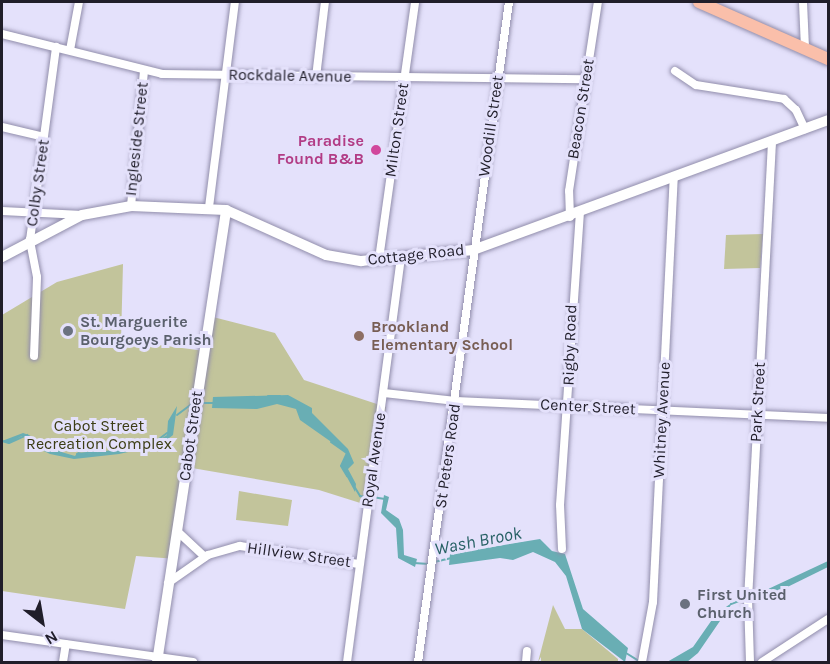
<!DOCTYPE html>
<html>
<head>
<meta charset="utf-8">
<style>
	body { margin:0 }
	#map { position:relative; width:830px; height:664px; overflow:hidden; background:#e4e1fb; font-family:Karla,sans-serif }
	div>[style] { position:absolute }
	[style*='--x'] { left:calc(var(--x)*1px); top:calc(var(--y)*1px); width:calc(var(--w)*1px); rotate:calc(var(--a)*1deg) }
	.green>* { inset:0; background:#c2c49b }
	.water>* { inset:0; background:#69aeb4 }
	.stream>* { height:2px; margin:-1px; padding:0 1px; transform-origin:1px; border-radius:1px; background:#69aeb4 }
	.roads { filter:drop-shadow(0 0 2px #918dab) drop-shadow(0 0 2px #918dab) }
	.minor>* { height:8px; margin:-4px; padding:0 4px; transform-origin:4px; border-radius:4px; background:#fff }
	.tertiary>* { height:10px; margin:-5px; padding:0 5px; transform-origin:5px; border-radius:5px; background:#fff }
	.secondary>* { height:10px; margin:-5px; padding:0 5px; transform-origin:5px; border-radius:5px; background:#fff }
	.primary>* { height:12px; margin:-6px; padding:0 6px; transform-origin:6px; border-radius:6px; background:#fabfaa }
	.dots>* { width:16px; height:16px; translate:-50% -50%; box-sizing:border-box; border:3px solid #e4e1fb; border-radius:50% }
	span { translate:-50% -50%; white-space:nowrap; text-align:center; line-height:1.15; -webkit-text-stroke:6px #e4e1fb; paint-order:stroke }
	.street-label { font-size:16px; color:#201e2a }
	.hotel-label { font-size:16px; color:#b23c85; font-weight:700 }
	.right { translate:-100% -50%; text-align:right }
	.worship-label { font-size:16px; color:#5b616d; font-weight:700 }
	.left { translate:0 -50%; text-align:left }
	.education-label { font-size:16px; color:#785e54; font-weight:700 }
	.park-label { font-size:16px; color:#3c3d14 }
	.water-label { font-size:18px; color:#276165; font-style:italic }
	.frame { position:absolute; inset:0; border:3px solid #201e2a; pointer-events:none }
	.north { position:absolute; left:12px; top:592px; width:60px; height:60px; -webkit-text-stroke:4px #e4e1fb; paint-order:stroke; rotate:149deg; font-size:16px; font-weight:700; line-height:24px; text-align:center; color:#201e2a }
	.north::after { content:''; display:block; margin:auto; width:21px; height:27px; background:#201e2a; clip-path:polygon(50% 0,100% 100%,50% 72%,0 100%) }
</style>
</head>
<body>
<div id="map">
	<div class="green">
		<i style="clip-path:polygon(763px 234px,760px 268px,724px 269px,726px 235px)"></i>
		<i style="clip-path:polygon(123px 264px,121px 340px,205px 351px,213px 317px,275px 333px,304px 380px,386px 407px,373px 507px,319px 490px,192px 468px,177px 559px,136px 556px,125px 609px,2px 591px,2px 315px,57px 282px)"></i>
		<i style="clip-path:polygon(239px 491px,292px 500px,288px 526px,236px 520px)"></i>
		<i style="clip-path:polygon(553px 605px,565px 629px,582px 629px,618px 659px,618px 662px,541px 662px,541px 657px,538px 662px)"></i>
	</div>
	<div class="water">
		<i style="clip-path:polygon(288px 395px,312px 408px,312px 413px,348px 449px,354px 463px,348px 469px,356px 484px,355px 492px,341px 466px,347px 453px,300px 420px,296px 409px,277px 404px,257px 409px,212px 408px,213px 397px)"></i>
		<i style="clip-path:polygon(177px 406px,173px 435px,160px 445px,119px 454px,74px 459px,50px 454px,36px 447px,32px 438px,22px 436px,9px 443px,2px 441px,23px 433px,29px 435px,51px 449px,75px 456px,78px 452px,85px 454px,133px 447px,156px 442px,167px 435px,168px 421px)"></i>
		<i style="clip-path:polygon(384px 495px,389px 497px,386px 510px,399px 519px,403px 530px,404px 555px,417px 559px,415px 567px,398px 558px,396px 528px,381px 513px)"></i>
		<i style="clip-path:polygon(540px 539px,552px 551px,565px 554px,583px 609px,628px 648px,625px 662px,582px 629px,566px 576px,555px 562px,533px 552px,513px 560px,500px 558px,449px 565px,450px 554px)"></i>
		<i style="clip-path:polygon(828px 561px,828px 567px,763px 599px,766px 590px)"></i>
		<i style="clip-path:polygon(733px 602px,698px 653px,687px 662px,667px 662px,693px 647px,716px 614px)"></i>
	</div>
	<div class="stream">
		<i style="--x:268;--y:396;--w:12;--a:0"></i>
		<i style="--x:199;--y:403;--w:15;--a:0"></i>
		<i style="--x:177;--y:415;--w:20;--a:-37"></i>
		<i style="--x:2;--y:441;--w:7;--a:16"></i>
		<i style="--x:9;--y:443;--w:20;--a:-24"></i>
		<i style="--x:155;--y:442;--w:15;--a:-37"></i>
		<i style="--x:331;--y:442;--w:19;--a:35"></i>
		<i style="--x:347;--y:453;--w:14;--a:115"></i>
		<i style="--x:341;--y:466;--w:12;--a:59"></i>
		<i style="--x:47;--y:446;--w:16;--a:27"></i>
		<i style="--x:77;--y:454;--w:20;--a:-6"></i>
		<i style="--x:354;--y:486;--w:12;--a:59"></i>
		<i style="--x:360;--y:496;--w:7;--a:8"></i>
		<i style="--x:372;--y:497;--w:13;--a:9"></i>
		<i style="--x:434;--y:562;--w:18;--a:-13"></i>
		<i style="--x:414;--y:563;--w:15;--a:4"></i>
		<i style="--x:750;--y:598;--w:19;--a:-16"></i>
		<i style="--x:731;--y:604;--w:15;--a:-20"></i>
		<i style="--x:626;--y:653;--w:15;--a:32"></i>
	</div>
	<div class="roads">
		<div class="minor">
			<i style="--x:803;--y:2;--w:46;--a:87.5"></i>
			<i style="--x:2;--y:34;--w:165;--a:14"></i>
			<i style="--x:162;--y:74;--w:422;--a:0.7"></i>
			<i style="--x:70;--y:50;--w:49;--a:-79.4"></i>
			<i style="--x:675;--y:71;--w:25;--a:34"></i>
			<i style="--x:696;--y:85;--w:89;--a:9"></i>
			<i style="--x:784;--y:99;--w:16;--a:43"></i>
			<i style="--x:796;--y:110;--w:21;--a:65"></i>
			<i style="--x:316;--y:77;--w:76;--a:-83.2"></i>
			<i style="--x:2;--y:127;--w:43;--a:13.4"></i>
			<i style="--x:131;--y:206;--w:136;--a:-84.5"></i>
			<i style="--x:209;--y:207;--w:207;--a:-82.8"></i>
			<i style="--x:2;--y:211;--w:80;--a:2.9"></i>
			<i style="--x:570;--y:217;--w:26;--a:-92"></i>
			<i style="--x:569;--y:191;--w:191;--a:-81.3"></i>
			<i style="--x:379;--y:259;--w:260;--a:-82"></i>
			<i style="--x:34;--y:356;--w:79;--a:-87.8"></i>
			<i style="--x:37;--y:277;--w:38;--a:-101"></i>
			<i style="--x:30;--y:240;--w:195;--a:-82.3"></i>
			<i style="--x:384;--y:393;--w:72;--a:6.3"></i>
			<i style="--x:456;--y:401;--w:372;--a:2.6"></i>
			<i style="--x:177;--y:531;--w:38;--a:43"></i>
			<i style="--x:562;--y:549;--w:44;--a:-92.6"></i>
			<i style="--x:560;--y:505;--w:293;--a:-86.1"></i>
			<i style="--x:168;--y:583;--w:49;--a:-35"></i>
			<i style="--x:208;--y:555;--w:33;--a:-16"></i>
			<i style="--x:240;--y:546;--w:120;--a:8.6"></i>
			<i style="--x:2;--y:635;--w:193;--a:8"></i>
			<i style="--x:63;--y:662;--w:18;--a:-81"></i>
			<i style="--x:347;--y:662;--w:409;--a:-82.4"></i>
			<i style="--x:418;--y:662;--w:666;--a:-82.15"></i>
			<i style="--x:526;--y:662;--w:11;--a:-85"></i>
			<i style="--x:642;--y:662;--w:61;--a:-79.6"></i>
			<i style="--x:653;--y:602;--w:426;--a:-87.2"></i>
			<i style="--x:750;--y:662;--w:62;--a:-91.8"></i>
			<i style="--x:748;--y:600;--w:460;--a:-87"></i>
			<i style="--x:762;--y:662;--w:79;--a:-33.1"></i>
		</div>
		<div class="tertiary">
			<i style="--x:157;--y:662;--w:457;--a:-81.3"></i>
		</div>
		<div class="secondary">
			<i style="--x:2;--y:257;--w:90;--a:-27.7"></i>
			<i style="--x:82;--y:215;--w:50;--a:-10.4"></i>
			<i style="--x:131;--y:206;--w:95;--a:2.4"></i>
			<i style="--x:226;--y:210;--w:110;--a:24.2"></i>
			<i style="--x:326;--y:255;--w:36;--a:10"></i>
			<i style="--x:361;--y:261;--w:113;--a:-5.6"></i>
			<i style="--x:473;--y:250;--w:378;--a:-20.1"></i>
		</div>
		<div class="primary">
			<i style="--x:699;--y:2;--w:141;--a:23.8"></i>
		</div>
	</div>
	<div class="dots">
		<i style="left:376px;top:150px;background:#d1479c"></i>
		<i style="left:68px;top:331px;background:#6b7280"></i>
		<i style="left:359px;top:336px;background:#8d6e63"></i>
		<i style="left:685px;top:604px;background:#6b7280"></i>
	</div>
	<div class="street-label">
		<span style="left:290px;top:76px;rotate:1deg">Rockdale Avenue</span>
		<span style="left:581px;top:109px;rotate:-81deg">Beacon Street</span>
		<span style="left:491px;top:126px;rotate:-82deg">Woodill Street</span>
		<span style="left:397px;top:130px;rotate:-82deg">Milton Street</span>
		<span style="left:137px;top:139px;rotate:-84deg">Ingleside Street</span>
		<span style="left:38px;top:183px;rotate:-82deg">Colby Street</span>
		<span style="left:416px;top:255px;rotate:-6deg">Cottage Road</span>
		<span style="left:570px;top:345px;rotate:-88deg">Rigby Road</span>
		<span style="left:758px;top:402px;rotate:-87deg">Park Street</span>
		<span style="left:588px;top:407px;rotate:3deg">Center Street</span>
		<span style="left:662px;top:420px;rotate:-87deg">Whitney Avenue</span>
		<span style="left:191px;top:436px;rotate:-82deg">Cabot Street</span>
		<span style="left:448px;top:456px;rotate:-82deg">St Peters Road</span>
		<span style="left:374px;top:460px;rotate:-82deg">Royal Avenue</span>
		<span style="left:299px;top:555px;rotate:8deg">Hillview Street</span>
	</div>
	<div class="hotel-label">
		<span class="right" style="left:364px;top:150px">Paradise<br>Found B&amp;B</span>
	</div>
	<div class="worship-label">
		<span class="left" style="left:80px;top:331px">St. Marguerite<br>Bourgoeys Parish</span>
		<span class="left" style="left:697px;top:604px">First United<br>Church</span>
	</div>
	<div class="education-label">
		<span class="left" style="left:371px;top:336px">Brookland<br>Elementary School</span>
	</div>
	<div class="park-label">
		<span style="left:99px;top:435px">Cabot Street<br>Recreation Complex</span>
	</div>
	<div class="water-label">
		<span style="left:478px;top:541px;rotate:-11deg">Wash Brook</span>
	</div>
	<div class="frame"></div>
	<div class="north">N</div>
</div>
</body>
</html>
